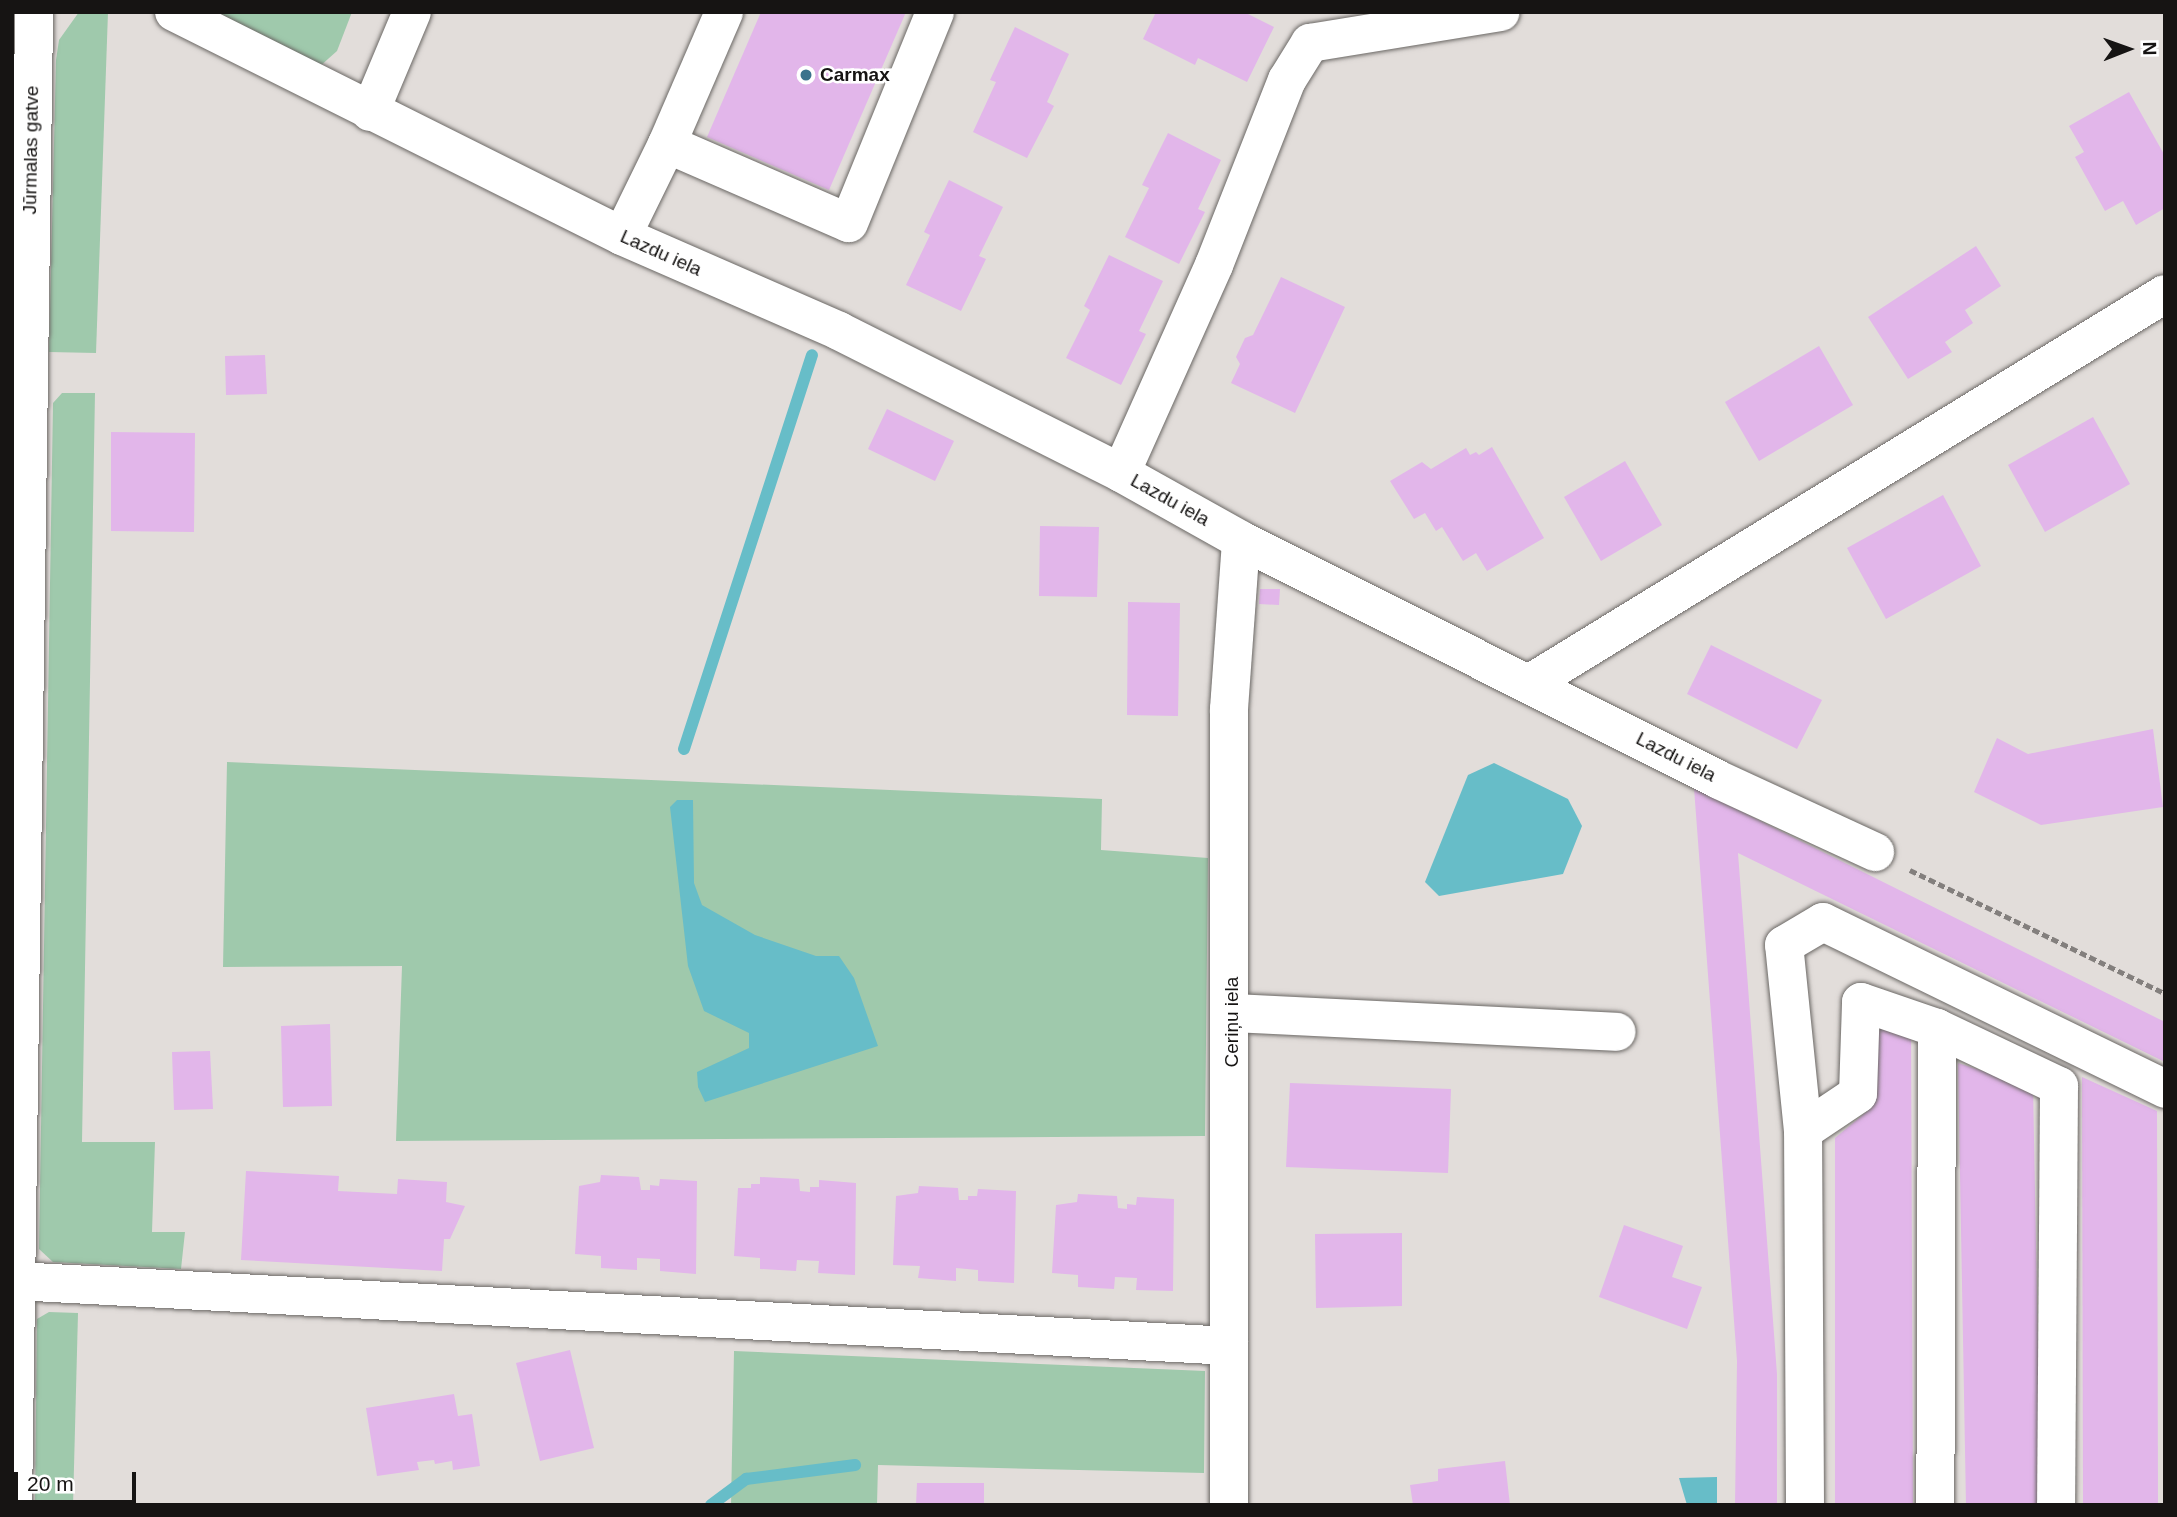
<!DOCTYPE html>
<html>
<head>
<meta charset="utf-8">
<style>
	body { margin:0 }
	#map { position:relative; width:2177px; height:1517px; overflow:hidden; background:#e2ddda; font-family:Arial,sans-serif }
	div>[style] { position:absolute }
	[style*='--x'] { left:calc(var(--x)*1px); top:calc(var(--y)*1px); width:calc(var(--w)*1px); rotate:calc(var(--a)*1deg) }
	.green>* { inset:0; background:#9fc9ac }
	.water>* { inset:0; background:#67bdc8 }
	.stream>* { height:12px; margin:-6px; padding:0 6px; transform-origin:6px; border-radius:6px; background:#67bdc8 }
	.building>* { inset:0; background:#e2b6ea }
	.path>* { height:4.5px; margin-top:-2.25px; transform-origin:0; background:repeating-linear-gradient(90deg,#837f7d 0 7px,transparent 0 10.5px) }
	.roads { filter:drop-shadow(0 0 2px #6b6865) drop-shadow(0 0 2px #6b6865) }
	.minor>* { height:38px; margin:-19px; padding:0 19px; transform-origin:19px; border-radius:19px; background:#fff }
	.major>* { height:38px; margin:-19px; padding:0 19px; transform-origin:19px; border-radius:19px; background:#fff }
	.dots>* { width:19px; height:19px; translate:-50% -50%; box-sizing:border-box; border:4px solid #fff; border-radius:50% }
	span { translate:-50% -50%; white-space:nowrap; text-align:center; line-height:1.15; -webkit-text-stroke:5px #fff; paint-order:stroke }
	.poi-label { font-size:19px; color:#161413; font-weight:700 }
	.left { translate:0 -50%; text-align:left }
	.street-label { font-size:19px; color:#161413 }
	.frame { position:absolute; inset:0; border:14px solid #161413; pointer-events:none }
	.north { position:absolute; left:2093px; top:14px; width:70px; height:70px; -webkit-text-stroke:5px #fff; paint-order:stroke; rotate:89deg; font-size:19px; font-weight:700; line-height:28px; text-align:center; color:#161413 }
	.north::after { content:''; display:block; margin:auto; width:24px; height:32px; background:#161413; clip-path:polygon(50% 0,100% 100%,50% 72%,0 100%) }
	.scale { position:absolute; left:14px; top:1472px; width:122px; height:32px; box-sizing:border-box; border:4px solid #161413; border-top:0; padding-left:9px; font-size:21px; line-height:24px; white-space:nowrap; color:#161413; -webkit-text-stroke:5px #fff; paint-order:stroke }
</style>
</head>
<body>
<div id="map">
	<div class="green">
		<i style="clip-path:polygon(79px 12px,108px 12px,96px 353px,49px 352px,56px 60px,59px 40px)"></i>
		<i style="clip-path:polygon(216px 12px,352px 12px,337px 51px,319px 67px)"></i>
		<i style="clip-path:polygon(62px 393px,95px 393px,82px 1142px,155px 1142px,152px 1232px,185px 1232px,181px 1269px,53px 1262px,39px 1249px,53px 403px)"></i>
		<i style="clip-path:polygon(227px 762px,1102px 799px,1101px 850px,1208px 858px,1205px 1136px,396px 1141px,402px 966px,223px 967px)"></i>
		<i style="clip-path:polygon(49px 1312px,78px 1313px,73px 1505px,35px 1505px,37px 1319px)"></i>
		<i style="clip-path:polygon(734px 1351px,1205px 1371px,1204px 1473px,878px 1465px,877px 1505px,731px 1505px)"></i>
	</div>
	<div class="water">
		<i style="clip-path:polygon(1494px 763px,1568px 799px,1582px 826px,1563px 874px,1439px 896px,1425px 882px,1468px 775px)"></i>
		<i style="clip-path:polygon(677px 800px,693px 800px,694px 883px,702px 905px,755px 935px,816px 956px,839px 956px,854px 978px,878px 1046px,705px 1102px,698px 1087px,697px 1072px,749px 1048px,749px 1033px,704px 1011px,688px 966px,670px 807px)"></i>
		<i style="clip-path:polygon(1717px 1477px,1717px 1505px,1687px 1505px,1679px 1478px)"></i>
	</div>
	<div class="stream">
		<i style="--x:684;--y:749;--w:414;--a:-72"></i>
		<i style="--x:711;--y:1505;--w:44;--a:-36.6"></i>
		<i style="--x:746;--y:1479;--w:110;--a:-7.3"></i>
	</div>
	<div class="building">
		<i style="clip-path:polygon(761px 12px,906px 12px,829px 190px,707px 137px)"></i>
		<i style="clip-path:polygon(1156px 12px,1244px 12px,1274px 27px,1247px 82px,1198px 58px,1195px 65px,1143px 39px)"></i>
		<i style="clip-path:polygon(1015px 27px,1069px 54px,1047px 102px,1054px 106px,1027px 158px,973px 132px,996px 82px,990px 80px)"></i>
		<i style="clip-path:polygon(2129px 92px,2165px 156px,2165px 208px,2136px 225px,2123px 201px,2105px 211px,2075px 157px,2084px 152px,2069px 126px)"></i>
		<i style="clip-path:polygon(1168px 133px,1221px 160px,1198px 209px,1205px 212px,1179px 264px,1125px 237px,1149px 188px,1142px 185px)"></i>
		<i style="clip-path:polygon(949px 180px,1003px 207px,979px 256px,986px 259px,961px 311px,906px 285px,930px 235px,924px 232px)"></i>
		<i style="clip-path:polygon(1976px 246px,2001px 286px,1965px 310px,1973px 323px,1945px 342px,1952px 352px,1908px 379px,1868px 317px)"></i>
		<i style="clip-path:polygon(1109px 255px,1163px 281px,1139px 331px,1146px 334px,1121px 385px,1066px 358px,1090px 310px,1084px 306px)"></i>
		<i style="clip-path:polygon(1281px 277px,1345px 307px,1295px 413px,1231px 383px,1240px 364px,1236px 357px,1245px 338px,1253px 335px)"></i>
		<i style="clip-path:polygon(1819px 346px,1853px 405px,1759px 461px,1725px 402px)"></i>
		<i style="clip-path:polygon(265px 355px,267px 394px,226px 395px,225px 356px)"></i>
		<i style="clip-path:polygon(887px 409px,954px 441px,935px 481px,868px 449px)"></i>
		<i style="clip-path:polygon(2093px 417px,2130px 484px,2045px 532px,2008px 465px)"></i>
		<i style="clip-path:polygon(111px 432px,195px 433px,194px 532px,111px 531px)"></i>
		<i style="clip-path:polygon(1492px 447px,1544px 538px,1487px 571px,1476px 553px,1463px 561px,1442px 527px,1436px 531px,1425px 513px,1414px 519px,1390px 481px,1422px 462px,1431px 469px,1466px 448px,1470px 455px,1476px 452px,1479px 455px)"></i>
		<i style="clip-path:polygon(1625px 461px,1662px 525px,1601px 561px,1564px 497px)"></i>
		<i style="clip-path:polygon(1943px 495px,1981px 566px,1886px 619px,1847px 548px)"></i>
		<i style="clip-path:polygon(1040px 526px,1099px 527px,1097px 597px,1039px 596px)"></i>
		<i style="clip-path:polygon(1260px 589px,1280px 589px,1279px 605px,1259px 604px)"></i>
		<i style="clip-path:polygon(1128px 602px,1180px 603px,1178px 716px,1127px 715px)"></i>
		<i style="clip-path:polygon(1711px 645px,1822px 700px,1797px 749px,1687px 694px)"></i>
		<i style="clip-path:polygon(2153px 729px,2163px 807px,2041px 825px,1974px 792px,1997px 738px,2028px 754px)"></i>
		<i style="clip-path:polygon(1694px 788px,2165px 1022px,2165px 1062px,1738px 853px,1777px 1374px,1777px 1505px,1735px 1505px,1737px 1361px)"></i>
		<i style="clip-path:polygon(1872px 1023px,1911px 1026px,1913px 1505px,1835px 1505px,1835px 1138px,1871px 1108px)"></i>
		<i style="clip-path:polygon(330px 1024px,332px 1106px,283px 1107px,281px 1026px)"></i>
		<i style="clip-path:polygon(210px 1051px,213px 1109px,174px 1110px,172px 1052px)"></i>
		<i style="clip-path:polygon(1958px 1063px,2033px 1087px,2041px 1505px,1966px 1505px)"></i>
		<i style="clip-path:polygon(2082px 1077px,2157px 1111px,2158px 1505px,2083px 1505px)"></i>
		<i style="clip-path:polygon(1290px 1083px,1451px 1089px,1448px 1173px,1286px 1167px)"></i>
		<i style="clip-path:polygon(246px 1171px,339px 1176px,338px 1191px,397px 1194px,398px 1179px,447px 1182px,446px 1202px,465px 1206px,450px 1239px,444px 1239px,442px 1271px,241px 1260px)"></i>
		<i style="clip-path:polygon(601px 1175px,639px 1177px,641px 1190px,650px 1190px,650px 1185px,659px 1186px,660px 1179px,697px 1181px,696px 1274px,660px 1271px,660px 1259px,637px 1258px,637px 1270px,601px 1268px,601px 1256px,575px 1254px,579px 1186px,600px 1182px)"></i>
		<i style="clip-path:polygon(760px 1177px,799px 1179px,800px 1191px,810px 1192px,810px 1187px,819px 1187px,819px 1180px,856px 1183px,855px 1275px,818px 1273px,819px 1261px,797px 1260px,796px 1271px,760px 1269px,760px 1258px,734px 1256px,738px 1188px,751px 1188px,751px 1184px,760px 1184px)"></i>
		<i style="clip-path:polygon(919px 1186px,958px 1188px,959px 1200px,968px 1200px,968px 1196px,977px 1196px,978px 1189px,1016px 1191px,1014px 1283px,978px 1281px,978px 1270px,956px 1268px,956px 1281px,918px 1278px,920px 1266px,893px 1265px,896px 1196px,918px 1193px)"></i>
		<i style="clip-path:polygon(1078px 1194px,1117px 1196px,1118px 1208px,1127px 1209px,1127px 1204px,1136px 1205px,1137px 1197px,1174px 1199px,1173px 1291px,1136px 1290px,1137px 1278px,1115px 1277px,1114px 1289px,1078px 1287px,1078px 1275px,1052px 1273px,1056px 1205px,1077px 1202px)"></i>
		<i style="clip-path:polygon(1624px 1225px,1683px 1246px,1672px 1277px,1702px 1287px,1687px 1329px,1599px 1297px)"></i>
		<i style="clip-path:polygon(1402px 1233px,1402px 1306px,1316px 1308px,1315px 1234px)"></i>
		<i style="clip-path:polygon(570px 1350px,594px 1448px,540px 1461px,516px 1363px)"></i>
		<i style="clip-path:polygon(454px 1394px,458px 1416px,472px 1414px,480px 1466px,453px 1470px,452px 1461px,435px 1464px,434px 1460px,417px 1462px,419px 1470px,377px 1476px,366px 1408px)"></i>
		<i style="clip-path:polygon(1505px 1461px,1510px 1505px,1413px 1505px,1410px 1485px,1438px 1481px,1438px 1469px)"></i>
		<i style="clip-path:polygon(917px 1483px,984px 1483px,984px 1505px,916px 1505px)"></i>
	</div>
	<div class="path">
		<i style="--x:1910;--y:870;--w:283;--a:25.8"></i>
	</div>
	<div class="roads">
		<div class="minor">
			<i style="--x:174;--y:12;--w:501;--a:26.57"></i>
			<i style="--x:622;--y:236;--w:237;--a:23.6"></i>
			<i style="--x:839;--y:331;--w:316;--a:26.7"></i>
			<i style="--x:1121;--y:473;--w:137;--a:29.2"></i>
			<i style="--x:1241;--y:540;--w:535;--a:26.66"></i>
			<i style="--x:1719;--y:780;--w:172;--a:24.8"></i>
			<i style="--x:370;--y:112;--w:108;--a:-67.2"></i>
			<i style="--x:667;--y:144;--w:198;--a:23.5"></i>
			<i style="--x:849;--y:223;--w:228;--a:-67.8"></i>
			<i style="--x:622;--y:236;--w:102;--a:-63.9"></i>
			<i style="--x:667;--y:144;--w:144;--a:-66.6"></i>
			<i style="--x:1121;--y:473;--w:228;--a:-65.9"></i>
			<i style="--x:1214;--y:265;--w:199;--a:-68.5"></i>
			<i style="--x:1287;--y:80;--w:44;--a:-58.1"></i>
			<i style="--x:1310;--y:43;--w:193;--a:-9.2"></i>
			<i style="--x:1532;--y:682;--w:742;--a:-31.51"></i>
			<i style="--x:1232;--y:1013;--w:385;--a:2.8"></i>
			<i style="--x:1937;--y:1028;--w:135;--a:25.4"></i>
			<i style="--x:2059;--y:1086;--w:419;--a:90.4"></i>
			<i style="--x:1803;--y:1131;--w:66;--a:-33.9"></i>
			<i style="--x:1858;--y:1094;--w:92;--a:-88.1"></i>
			<i style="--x:1861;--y:1002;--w:80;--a:18.9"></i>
			<i style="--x:1937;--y:1028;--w:477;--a:90.2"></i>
			<i style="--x:15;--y:1281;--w:1216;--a:3.06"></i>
			<i style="--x:1229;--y:1505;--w:796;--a:-90"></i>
			<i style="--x:1229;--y:709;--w:169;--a:-85.9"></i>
			<i style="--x:1805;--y:1505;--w:374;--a:-90.3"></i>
			<i style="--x:1803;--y:1131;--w:187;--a:-95.8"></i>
			<i style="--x:1784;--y:945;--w:45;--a:-30.5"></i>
			<i style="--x:1823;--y:922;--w:381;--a:26"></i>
		</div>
		<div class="major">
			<i style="--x:13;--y:1505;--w:1493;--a:-89.19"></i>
		</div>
	</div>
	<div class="dots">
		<i style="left:806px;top:75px;background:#3a728c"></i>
	</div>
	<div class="poi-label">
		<span class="left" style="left:820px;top:75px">Carmax</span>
	</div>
	<div class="street-label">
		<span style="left:31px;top:150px;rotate:-89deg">Jūrmalas gatve</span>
		<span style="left:661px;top:253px;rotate:24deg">Lazdu iela</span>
		<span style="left:1170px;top:500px;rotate:29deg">Lazdu iela</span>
		<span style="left:1676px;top:757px;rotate:27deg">Lazdu iela</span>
		<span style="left:1232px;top:1022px;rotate:-90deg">Ceriņu iela</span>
	</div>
	<div class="frame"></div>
	<div class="north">N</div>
	<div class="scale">20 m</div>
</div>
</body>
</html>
